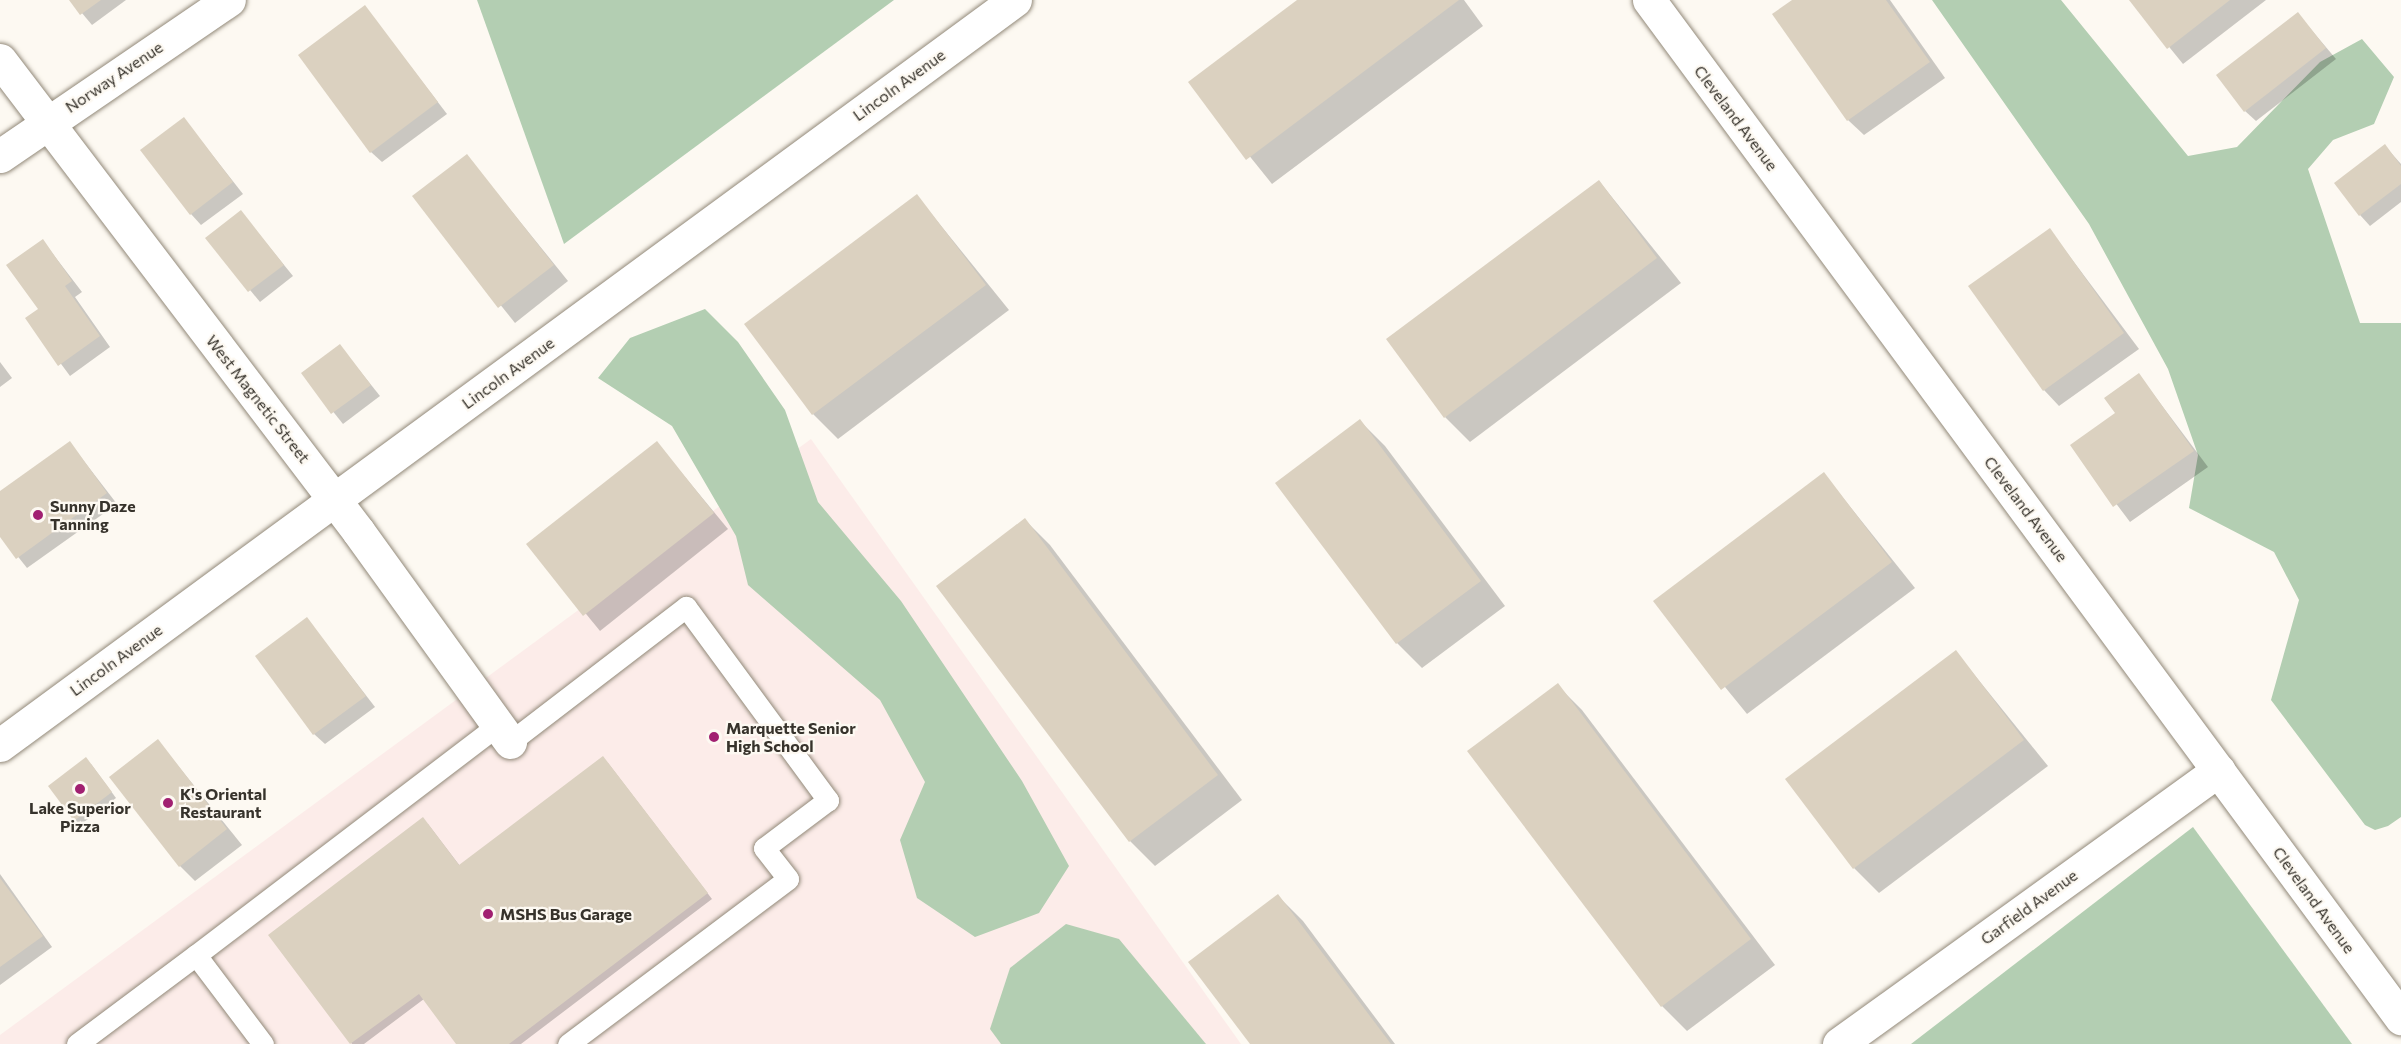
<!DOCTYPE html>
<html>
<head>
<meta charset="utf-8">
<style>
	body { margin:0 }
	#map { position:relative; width:2401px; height:1044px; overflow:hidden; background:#fdf9f2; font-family:Commissioner,sans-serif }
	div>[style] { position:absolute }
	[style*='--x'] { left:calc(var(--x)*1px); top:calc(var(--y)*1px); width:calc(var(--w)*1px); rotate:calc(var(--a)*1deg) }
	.education>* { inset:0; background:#fcece9 }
	.forest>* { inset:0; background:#b3ceb2 }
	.shadow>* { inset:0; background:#0003 }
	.building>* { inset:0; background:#dbd1c0 }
	.roads { filter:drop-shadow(0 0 2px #928979) drop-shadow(0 0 2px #928979) }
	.lane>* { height:21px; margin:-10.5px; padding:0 10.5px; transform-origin:10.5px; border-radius:10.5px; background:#fff }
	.street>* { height:33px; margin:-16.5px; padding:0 16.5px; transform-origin:16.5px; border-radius:16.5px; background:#fff }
	.secondary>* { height:33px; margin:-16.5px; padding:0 16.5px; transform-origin:16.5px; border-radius:16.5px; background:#fff }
	.dots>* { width:16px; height:16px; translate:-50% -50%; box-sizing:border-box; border:3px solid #fdf9f2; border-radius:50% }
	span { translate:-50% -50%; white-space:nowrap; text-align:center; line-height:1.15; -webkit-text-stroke:4.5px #fdf9f2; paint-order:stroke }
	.street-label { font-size:16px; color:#37332c }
	.poi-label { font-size:16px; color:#37332c; font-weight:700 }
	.left { translate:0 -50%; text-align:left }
</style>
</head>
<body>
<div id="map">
	<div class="education">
		<i style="clip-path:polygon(811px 439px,1241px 1044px,0 1044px,0 1035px)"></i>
	</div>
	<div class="forest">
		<i style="clip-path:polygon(477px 0,894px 0,564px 244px)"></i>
		<i style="clip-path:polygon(1932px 0,2061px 0,2188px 156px,2237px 147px,2320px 62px,2362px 39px,2394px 77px,2374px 124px,2333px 140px,2308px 169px,2360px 323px,2401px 323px,2401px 817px,2388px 826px,2375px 830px,2365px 825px,2271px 700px,2299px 600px,2274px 552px,2189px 508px,2198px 455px,2168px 369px,2089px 224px)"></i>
		<i style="clip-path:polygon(705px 309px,738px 342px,785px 410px,818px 502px,901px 601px,1022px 781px,1069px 866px,1039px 913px,975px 937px,917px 898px,900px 840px,925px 782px,880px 700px,748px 585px,736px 536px,672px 426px,598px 378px,630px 338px)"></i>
		<i style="clip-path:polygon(2193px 827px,2352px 1044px,1911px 1044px)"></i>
		<i style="clip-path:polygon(1066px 924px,1119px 939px,1206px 1044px,1001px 1044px,990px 1029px,1010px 968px)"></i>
	</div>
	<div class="shadow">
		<i style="clip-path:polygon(71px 0,126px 0,92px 25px)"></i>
		<i style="clip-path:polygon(1299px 0,1464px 0,1483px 26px,1272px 184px,1190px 82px)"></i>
		<i style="clip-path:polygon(1795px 0,1890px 0,1945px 78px,1864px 135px,1848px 120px)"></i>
		<i style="clip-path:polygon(2131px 0,2266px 0,2183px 64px)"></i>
		<i style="clip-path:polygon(365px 7px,447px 114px,382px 162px,371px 152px)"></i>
		<i style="clip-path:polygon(2298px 14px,2336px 59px,2256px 121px,2245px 111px)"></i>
		<i style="clip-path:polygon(184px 119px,243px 194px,201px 225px,191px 214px)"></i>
		<i style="clip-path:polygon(2385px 146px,2401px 164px,2401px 202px,2370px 226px,2360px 215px)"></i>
		<i style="clip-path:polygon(467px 156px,568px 281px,515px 323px,414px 197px)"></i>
		<i style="clip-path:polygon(1599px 181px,1681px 283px,1470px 442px,1445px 417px)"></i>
		<i style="clip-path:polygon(917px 196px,1009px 310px,838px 439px,813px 414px)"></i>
		<i style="clip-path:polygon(241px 212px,293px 276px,260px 302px,207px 238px)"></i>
		<i style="clip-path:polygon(2050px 230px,2139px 349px,2059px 406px,2044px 390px)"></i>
		<i style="clip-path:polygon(43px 241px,82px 292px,75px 297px,110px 347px,70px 376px,27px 318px,40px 309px)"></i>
		<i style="clip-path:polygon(340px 346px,380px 396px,343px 424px,303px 374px)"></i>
		<i style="clip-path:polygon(0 362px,12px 378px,0 387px)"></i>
		<i style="clip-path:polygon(2139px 375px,2208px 467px,2130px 522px,2072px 445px,2117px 414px)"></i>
		<i style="clip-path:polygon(1360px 421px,1385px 446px,1505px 606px,1422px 668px,1397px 643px,1277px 483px)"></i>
		<i style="clip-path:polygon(70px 443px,117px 504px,27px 568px,0 534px,0 493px)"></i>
		<i style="clip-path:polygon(657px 443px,728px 529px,600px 631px,529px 544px)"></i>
		<i style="clip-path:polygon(1824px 474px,1915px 588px,1747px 714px,1655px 601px)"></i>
		<i style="clip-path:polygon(1025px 520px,1050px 545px,1242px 800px,1155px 866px,1130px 841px)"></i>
		<i style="clip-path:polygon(307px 619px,375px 707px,325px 744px,314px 734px)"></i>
		<i style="clip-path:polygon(1956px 652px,2048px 766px,1879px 893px,1854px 868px)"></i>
		<i style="clip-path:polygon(1557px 685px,1582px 710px,1775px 965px,1687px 1031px,1662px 1006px)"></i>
		<i style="clip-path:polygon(158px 741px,242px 845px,195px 881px,180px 866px)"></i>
		<i style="clip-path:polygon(608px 763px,712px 899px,521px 1044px,458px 1044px,424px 999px,364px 1044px,352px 1044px,270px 935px,428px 824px,460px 866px)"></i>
		<i style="clip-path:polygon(91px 764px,116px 798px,80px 825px,75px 820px)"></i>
		<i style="clip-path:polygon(0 874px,52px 947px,0 985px)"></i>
		<i style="clip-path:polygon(1278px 896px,1303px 921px,1395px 1044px,1251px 1044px)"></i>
	</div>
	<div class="building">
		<i style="clip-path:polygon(69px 0,101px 0,80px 15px)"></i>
		<i style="clip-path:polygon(1297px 0,1459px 0,1246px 160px,1188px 82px)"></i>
		<i style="clip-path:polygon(1792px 0,1886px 0,1930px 62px,1847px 121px,1772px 14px)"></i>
		<i style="clip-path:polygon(2129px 0,2230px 0,2167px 49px)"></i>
		<i style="clip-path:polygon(365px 5px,438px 102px,370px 153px,298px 55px)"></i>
		<i style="clip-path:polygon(2298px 12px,2326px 48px,2244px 112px,2216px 75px)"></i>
		<i style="clip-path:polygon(184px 117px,233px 182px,190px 215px,140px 150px)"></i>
		<i style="clip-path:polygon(2385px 144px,2401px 166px,2401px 184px,2359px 216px,2334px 183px)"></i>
		<i style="clip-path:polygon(467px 154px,554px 265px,498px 308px,412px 196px)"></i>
		<i style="clip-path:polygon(1599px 180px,1657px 258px,1444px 418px,1386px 339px)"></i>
		<i style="clip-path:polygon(917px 194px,986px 285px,812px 415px,744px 324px)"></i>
		<i style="clip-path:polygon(241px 210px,284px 265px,248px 292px,205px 238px)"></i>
		<i style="clip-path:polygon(2050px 228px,2124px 333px,2043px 391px,1968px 286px)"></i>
		<i style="clip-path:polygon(43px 239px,72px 281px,65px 286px,100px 336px,58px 366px,25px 318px,38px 309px,6px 265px)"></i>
		<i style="clip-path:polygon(340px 344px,371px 385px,331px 414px,301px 373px)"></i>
		<i style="clip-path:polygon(2139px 373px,2194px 451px,2113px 507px,2070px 445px,2115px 413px,2104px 398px)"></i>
		<i style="clip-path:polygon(1360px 419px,1481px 581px,1396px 644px,1275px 483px)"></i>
		<i style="clip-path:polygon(70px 441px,107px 493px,16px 559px,0 537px,0 491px)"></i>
		<i style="clip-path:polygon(657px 441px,714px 513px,583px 616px,526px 544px)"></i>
		<i style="clip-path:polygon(1824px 472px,1892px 562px,1721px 690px,1653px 601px)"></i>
		<i style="clip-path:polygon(1025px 518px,1218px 775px,1129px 842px,936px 586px)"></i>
		<i style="clip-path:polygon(307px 617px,366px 696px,313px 735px,255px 656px)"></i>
		<i style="clip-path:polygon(1956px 650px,2024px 740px,1853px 869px,1785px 779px)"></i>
		<i style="clip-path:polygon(1558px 683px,1751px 939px,1661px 1007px,1467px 751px)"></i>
		<i style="clip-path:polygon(158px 739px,227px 829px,179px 867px,109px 777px)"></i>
		<i style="clip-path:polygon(603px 756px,708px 893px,509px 1044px,456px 1044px,419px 994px,350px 1044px,268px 935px,423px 817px,459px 865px)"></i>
		<i style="clip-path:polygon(86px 757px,112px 792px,74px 821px,48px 786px)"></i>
		<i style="clip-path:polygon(0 878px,43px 936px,0 967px)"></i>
		<i style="clip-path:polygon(1278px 894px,1391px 1044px,1250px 1044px,1188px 962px)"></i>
	</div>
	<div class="roads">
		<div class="lane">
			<i style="--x:510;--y:742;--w:222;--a:-37.5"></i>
			<i style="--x:686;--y:607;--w:240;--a:53.7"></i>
			<i style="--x:828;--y:800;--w:80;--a:143.1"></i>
			<i style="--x:764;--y:848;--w:39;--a:52"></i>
			<i style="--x:788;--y:879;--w:275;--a:143.1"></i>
			<i style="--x:77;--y:1044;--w:149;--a:-36.8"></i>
			<i style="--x:263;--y:1044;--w:111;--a:-127"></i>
			<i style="--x:196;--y:955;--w:380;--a:-37.3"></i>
		</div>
		<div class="street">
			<i style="--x:1649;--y:0;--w:1266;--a:53.55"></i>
			<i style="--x:0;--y:60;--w:592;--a:52.76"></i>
			<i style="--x:358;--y:531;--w:260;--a:54.2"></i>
			<i style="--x:0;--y:156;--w:277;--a:-34.3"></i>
			<i style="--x:1839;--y:1044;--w:468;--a:-35.8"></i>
		</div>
		<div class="secondary">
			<i style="--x:0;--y:745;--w:1259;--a:-36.28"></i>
		</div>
	</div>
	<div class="dots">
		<i style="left:38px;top:515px;background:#a12071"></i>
		<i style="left:714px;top:737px;background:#a12071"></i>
		<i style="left:80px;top:789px;background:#a12071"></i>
		<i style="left:168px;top:803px;background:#a12071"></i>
		<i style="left:488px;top:914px;background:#a12071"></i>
	</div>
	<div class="street-label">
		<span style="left:114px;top:77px;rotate:-34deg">Norway Avenue</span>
		<span style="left:899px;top:85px;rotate:-36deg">Lincoln Avenue</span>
		<span style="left:1736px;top:118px;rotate:53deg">Cleveland Avenue</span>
		<span style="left:508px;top:373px;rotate:-36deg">Lincoln Avenue</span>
		<span style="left:258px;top:399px;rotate:52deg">West Magnetic Street</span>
		<span style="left:2026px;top:509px;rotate:53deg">Cleveland Avenue</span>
		<span style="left:116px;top:660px;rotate:-36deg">Lincoln Avenue</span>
		<span style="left:2314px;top:900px;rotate:54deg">Cleveland Avenue</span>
		<span style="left:2029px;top:907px;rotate:-36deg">Garfield Avenue</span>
	</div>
	<div class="poi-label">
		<span class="left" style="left:50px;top:515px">Sunny Daze<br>Tanning</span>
		<span class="left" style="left:726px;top:737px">Marquette Senior<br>High School</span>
		<span class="left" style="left:180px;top:803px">K's Oriental<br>Restaurant</span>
		<span style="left:80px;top:817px">Lake Superior<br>Pizza</span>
		<span class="left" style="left:500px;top:914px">MSHS Bus Garage</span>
	</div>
</div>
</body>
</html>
